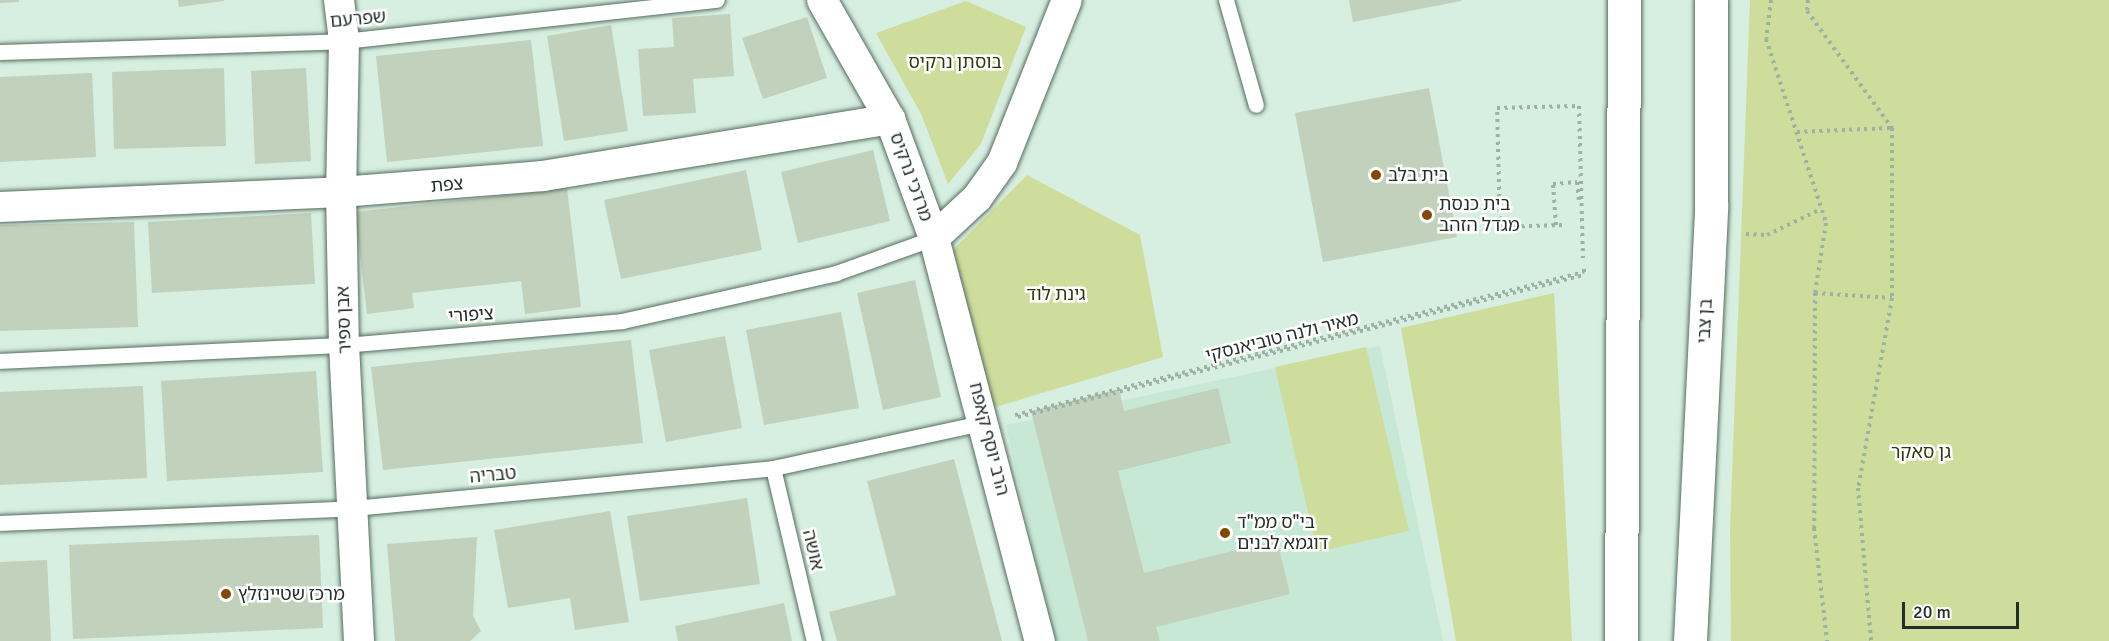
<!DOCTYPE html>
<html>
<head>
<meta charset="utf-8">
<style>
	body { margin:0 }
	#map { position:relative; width:2109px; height:641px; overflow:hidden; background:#d6efe0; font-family:Signika,"Noto Sans Hebrew",sans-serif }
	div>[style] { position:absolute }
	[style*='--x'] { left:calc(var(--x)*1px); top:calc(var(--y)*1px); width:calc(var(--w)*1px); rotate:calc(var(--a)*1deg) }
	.built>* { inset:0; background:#c7e8d4 }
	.green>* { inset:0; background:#cedd9c }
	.building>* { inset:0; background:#c1d1bc }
	.path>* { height:4px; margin-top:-2px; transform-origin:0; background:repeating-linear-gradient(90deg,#9db1a5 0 3px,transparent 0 7.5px) }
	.roads { filter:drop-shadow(0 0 2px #566c5f) drop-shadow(0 0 2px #566c5f) }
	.service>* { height:15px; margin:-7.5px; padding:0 7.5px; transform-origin:7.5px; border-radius:7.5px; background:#fff }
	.minor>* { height:30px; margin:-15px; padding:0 15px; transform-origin:15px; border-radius:15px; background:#fff }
	.secondary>* { height:33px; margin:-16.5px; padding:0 16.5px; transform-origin:16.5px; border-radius:16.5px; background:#fff }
	.dots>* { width:16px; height:16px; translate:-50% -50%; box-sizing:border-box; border:3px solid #fff; border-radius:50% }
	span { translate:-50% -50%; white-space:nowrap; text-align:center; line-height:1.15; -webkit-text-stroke:5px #fff; paint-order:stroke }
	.street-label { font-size:18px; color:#242e28 }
	.park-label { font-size:18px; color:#2f370d }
	.poi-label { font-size:18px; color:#242e28 }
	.left { translate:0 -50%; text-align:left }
	.scale { position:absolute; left:1902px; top:602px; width:117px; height:27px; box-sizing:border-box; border:3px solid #242e28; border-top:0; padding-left:8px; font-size:18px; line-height:21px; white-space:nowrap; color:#242e28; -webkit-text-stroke:4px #fff; paint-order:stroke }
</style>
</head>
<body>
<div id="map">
	<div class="built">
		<i style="clip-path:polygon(1380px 346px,1443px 641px,1053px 641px,1006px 425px)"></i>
	</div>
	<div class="green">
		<i style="clip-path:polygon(1750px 0,2109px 0,2109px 641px,1731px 641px,1730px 529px)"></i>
		<i style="clip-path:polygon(966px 1px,1026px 27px,981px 144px,948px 184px,921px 114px,876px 33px)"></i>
		<i style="clip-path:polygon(1027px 175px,1140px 235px,1163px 357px,992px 408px,951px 252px)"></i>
		<i style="clip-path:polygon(1554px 293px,1572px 641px,1456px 641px,1401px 328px)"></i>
		<i style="clip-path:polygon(1366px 347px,1409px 531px,1317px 552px,1275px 367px)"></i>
	</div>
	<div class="building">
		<i style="clip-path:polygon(0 0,19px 0,19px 2px,0 3px)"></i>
		<i style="clip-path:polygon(178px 0,224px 0,224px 1px,179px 7px)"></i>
		<i style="clip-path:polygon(1349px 0,1461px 0,1461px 1px,1353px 22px)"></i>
		<i style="clip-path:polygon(730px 14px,734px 76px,693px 79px,696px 113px,643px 116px,638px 49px,674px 47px,672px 18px)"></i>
		<i style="clip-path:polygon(807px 17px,827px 78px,763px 99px,742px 38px)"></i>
		<i style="clip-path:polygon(611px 25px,628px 131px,564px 141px,547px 36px)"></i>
		<i style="clip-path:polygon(531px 40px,543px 146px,387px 162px,376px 56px)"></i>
		<i style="clip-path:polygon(224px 68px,226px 146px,114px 149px,112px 72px)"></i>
		<i style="clip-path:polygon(306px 68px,311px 161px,255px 164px,251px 71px)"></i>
		<i style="clip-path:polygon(92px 73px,96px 157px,0 162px,0 77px)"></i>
		<i style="clip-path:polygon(1429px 88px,1457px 237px,1323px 262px,1295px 113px)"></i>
		<i style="clip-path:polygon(873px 150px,890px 221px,798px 243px,781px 172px)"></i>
		<i style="clip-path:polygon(746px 170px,762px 250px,621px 279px,604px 200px)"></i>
		<i style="clip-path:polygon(567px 188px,581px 307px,525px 314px,521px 281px,412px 293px,414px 308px,367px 314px,355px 212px)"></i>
		<i style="clip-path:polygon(311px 213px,315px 284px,152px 293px,148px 222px)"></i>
		<i style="clip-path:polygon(134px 222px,138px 327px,0 331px,0 225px)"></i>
		<i style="clip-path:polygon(915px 280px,941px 397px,883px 410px,857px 293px)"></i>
		<i style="clip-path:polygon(841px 312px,859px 408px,764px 425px,746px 330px)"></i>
		<i style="clip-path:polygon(725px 336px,742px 428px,666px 442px,649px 350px)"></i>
		<i style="clip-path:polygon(631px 340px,643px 443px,383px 470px,371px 367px)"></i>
		<i style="clip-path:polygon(316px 371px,323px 472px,167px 481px,161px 381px)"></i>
		<i style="clip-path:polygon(143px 386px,147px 478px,0 485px,0 392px)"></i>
		<i style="clip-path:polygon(1218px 388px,1231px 443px,1118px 471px,1144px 573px,1277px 540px,1290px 594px,1156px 627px,1160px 641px,1088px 641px,1031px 411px,1119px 389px,1124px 411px)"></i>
		<i style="clip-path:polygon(954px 459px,1002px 641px,837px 641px,829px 612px,896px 595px,867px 481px)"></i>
		<i style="clip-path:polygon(747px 498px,760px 584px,640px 601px,627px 516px)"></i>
		<i style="clip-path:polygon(610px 511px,629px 622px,575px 630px,570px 598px,508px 608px,494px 530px)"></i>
		<i style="clip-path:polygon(319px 535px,323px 628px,73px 639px,69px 545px)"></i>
		<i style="clip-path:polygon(477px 537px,473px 616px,481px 631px,470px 641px,395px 641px,387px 544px)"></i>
		<i style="clip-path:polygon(47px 560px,51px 641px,0 641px,0 562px)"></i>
		<i style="clip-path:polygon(784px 603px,792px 641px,678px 641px,675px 626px)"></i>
	</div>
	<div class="path">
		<i style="--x:1771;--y:0;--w:39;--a:97"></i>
		<i style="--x:1766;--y:39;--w:194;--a:71.9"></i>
		<i style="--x:1826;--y:223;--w:71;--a:98.9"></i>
		<i style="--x:1815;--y:293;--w:235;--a:90.2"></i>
		<i style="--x:1814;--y:528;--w:114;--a:83.4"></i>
		<i style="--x:1808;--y:0;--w:11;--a:95"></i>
		<i style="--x:1807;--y:11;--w:145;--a:54"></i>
		<i style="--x:1892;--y:128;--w:170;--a:90"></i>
		<i style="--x:1892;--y:298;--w:193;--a:100.1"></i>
		<i style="--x:1858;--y:488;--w:154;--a:85.1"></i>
		<i style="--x:1797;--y:132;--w:94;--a:-2.4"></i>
		<i style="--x:1556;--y:225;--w:41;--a:-94.2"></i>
		<i style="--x:1553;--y:184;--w:24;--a:-5"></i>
		<i style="--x:1577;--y:182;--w:18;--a:84"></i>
		<i style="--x:1562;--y:225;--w:62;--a:178.2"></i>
		<i style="--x:1500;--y:227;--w:119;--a:-91.4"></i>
		<i style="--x:1497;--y:108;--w:82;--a:-1.4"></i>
		<i style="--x:1579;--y:106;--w:152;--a:88.5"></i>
		<i style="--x:1746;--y:234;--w:21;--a:3"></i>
		<i style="--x:1767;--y:235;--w:60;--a:-25.7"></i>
		<i style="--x:1815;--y:293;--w:77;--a:3.7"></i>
		<i style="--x:1015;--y:415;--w:587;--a:-14.11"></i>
		<i style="--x:1584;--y:272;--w:3;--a:-90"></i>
		<i style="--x:1018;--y:417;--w:584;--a:-14.08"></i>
	</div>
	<div class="roads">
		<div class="service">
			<i style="--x:1226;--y:0;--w:109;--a:74.1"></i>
			<i style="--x:0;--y:52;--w:344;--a:-1.8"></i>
			<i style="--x:344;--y:41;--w:375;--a:-6.3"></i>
			<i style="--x:0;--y:361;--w:344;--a:-2.7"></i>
			<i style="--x:344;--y:345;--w:279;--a:-4.9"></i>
			<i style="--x:622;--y:321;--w:219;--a:-12.6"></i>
			<i style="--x:836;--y:273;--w:104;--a:-19.7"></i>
			<i style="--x:773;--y:468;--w:178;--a:76.7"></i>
			<i style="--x:0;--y:523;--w:353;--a:-2.4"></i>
			<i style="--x:353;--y:508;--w:422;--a:-5.4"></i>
			<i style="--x:773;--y:468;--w:217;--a:-12.2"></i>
		</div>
		<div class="minor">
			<i style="--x:339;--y:0;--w:41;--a:83"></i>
			<i style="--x:344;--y:41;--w:151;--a:91.1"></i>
			<i style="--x:341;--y:192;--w:153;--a:88.9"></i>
			<i style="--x:344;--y:345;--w:296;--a:87.1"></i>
			<i style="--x:822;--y:0;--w:137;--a:60.3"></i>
			<i style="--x:890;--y:119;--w:127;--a:69.7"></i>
			<i style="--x:934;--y:238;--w:417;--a:75.3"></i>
			<i style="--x:0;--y:207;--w:341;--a:-2.5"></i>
			<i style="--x:341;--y:192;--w:203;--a:-4.5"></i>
			<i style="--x:543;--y:176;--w:352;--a:-9.3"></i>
			<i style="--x:934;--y:238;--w:59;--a:-42.9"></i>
			<i style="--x:977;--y:198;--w:43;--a:-54.5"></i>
			<i style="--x:1002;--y:163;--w:175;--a:-68.3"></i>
		</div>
		<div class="secondary">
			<i style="--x:1621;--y:641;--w:641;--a:-89.73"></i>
			<i style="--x:1690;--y:641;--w:437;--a:-87.2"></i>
			<i style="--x:1711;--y:205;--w:205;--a:-90"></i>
		</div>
	</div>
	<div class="dots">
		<i style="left:1376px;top:175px;background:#844802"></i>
		<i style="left:1427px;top:215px;background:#844802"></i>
		<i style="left:1225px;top:533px;background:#844802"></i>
		<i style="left:226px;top:594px;background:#844802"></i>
	</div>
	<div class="street-label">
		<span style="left:358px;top:19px;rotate:-5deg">שפרעם</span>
		<span style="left:911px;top:177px;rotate:70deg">מרדכי נרקיס</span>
		<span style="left:447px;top:185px;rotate:-5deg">צפת</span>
		<span style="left:471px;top:315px;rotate:-4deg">ציפורי</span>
		<span style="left:344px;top:320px;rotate:-92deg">אבן ספיר</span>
		<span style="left:1705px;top:321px;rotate:-87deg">בן צבי</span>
		<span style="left:1282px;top:337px;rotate:-14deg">מאיר ולנה טוביאנסקי</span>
		<span style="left:989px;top:439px;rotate:76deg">הרב יוסף קאפח</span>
		<span style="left:493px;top:475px;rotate:-5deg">טבריה</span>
		<span style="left:813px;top:550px;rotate:77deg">אושה</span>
	</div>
	<div class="park-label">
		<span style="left:955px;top:62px">בוסתן נרקיס</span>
		<span style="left:1056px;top:294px">גינת לוד</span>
		<span style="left:1921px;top:452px">גן סאקר</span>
	</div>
	<div class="poi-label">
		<span class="left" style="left:1388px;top:175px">בית בלב</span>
		<span class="left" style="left:1439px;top:215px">בית כנסת<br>מגדל הזהב</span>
		<span class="left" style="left:1237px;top:533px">בי"ס ממ"ד<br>דוגמא לבנים</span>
		<span class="left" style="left:238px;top:594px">מרכז שטיינזלץ</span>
	</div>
	<div class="scale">20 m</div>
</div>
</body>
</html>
